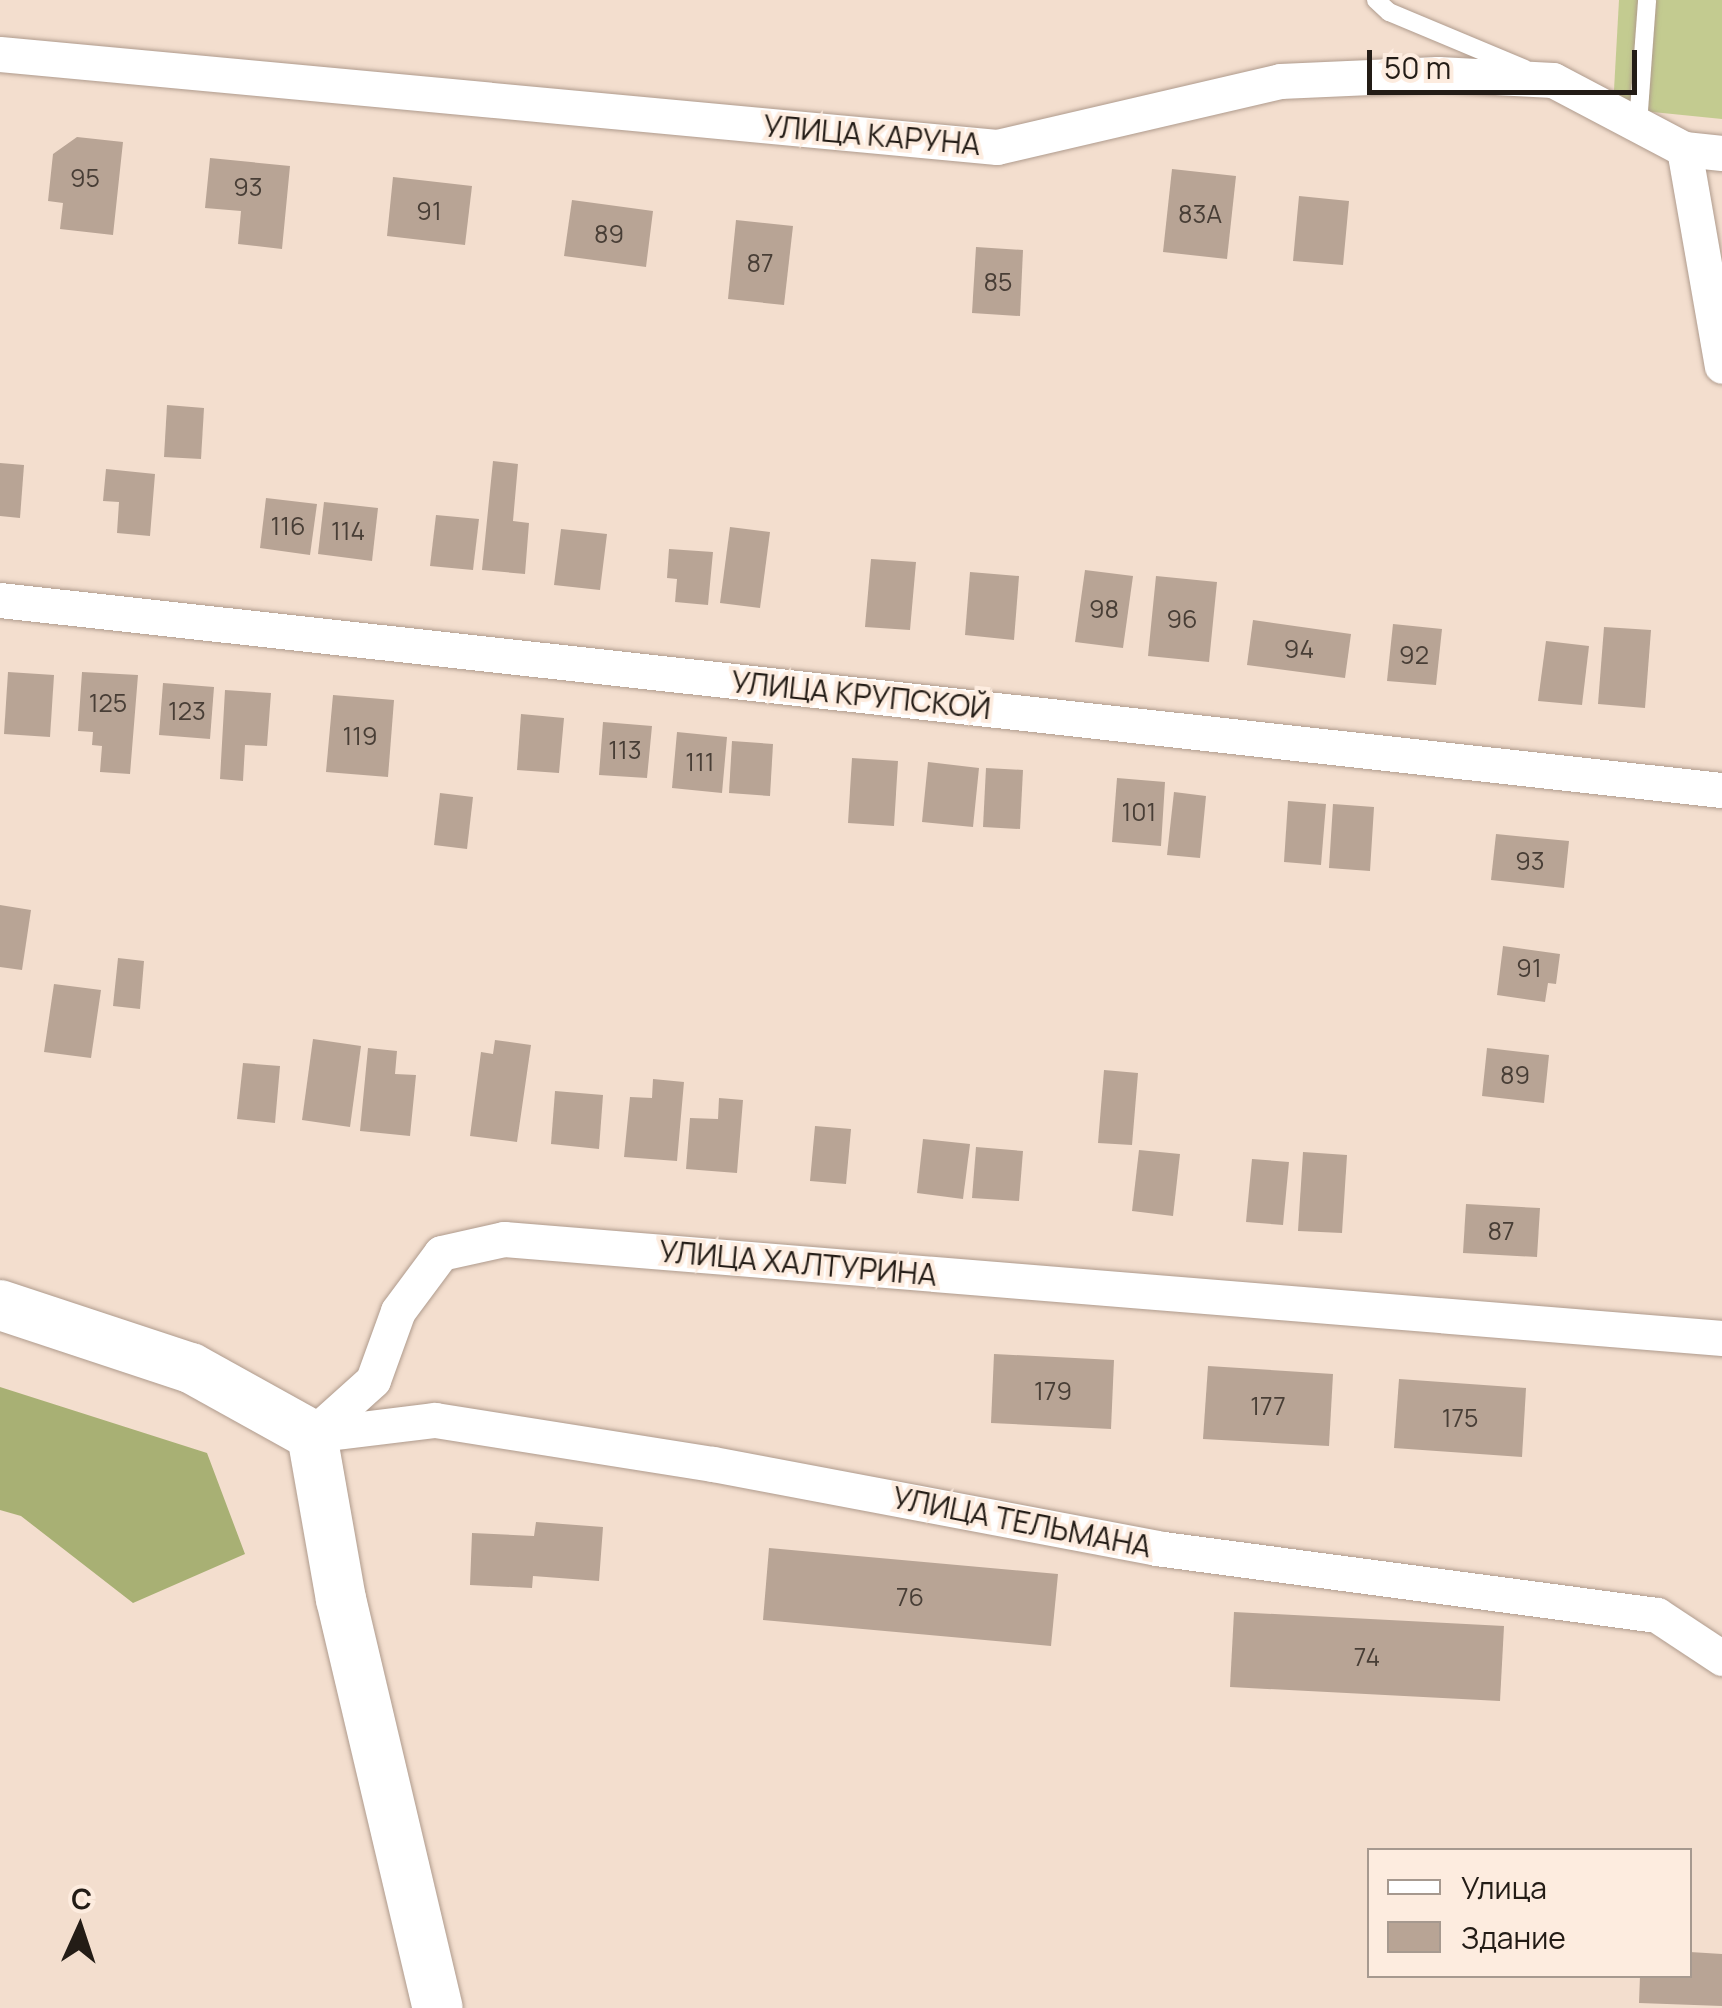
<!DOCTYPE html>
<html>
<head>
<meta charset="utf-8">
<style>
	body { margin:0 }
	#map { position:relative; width:1722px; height:2008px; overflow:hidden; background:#f3dece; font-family:Manrope,sans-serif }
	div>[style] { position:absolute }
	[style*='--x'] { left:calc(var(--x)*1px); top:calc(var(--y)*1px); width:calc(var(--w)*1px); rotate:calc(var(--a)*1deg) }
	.green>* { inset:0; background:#c3cb90 }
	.forest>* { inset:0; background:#a8b074 }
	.building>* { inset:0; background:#b8a495 }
	.roads { filter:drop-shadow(0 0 2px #af9b8d) drop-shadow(0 0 2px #af9b8d) }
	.lane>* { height:18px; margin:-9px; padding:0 9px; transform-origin:9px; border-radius:9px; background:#fff }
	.street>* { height:35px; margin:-17.5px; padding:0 17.5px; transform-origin:17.5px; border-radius:17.5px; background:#fff }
	.secondary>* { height:50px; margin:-25px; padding:0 25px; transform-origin:25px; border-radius:25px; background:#fff }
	span { translate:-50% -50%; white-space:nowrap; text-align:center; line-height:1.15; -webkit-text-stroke:8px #fdecdf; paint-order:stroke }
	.number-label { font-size:25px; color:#483e36 }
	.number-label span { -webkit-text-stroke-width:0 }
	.street-label { font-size:30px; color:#231c16 }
	.legend { position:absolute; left:1367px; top:1848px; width:325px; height:130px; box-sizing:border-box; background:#fdecdf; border:2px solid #a6998f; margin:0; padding:12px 18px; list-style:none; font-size:30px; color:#231c16 }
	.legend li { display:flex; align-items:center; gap:20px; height:50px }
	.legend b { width:50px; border:2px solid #a6998f }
	.north { position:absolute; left:30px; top:1878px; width:100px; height:100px; -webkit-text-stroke:8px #fdecdf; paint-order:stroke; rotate:3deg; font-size:28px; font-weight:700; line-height:40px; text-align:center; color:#231c16 }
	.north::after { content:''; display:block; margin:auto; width:35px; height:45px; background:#231c16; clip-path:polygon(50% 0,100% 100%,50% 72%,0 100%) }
	.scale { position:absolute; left:1367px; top:50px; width:270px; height:45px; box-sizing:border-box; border:5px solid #231c16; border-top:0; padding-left:12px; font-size:30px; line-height:35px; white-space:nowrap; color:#231c16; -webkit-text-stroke:8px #fdecdf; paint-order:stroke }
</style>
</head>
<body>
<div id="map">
	<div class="green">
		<i style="clip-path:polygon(1619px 0,1722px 0,1722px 119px,1613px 108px)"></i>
	</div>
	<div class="forest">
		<i style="clip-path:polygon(0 1387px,207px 1453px,245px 1554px,133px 1603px,21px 1516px,0 1510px)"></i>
	</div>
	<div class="building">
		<i style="clip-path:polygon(77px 137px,123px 142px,113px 235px,60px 229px,63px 203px,48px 201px,53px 154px)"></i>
		<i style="clip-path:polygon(210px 158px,290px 166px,282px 249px,238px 244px,241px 211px,205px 208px)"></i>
		<i style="clip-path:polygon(1172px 169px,1236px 176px,1227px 259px,1163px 252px)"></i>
		<i style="clip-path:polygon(393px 177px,472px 186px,465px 245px,387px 236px)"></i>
		<i style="clip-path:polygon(1299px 196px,1349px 201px,1343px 265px,1293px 261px)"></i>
		<i style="clip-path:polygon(572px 200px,653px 211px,646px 267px,564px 256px)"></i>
		<i style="clip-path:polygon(736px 220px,793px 226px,784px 305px,728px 299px)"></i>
		<i style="clip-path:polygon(976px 247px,1023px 250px,1020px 316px,972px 313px)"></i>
		<i style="clip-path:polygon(167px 405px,204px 408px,201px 459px,164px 457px)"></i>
		<i style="clip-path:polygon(493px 461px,518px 464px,513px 521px,529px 523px,525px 574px,482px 570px)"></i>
		<i style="clip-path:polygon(0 463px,24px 465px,20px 518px,0 516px)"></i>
		<i style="clip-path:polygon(106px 469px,155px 474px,150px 536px,117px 533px,119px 502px,103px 501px)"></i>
		<i style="clip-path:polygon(266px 498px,317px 504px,310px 555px,260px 548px)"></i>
		<i style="clip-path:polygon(324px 502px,378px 508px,372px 561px,318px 554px)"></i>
		<i style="clip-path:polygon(436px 515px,479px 519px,473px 570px,430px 566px)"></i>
		<i style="clip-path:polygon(730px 527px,770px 532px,760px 608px,720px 603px)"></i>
		<i style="clip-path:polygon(561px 529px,607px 534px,600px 590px,554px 585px)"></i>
		<i style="clip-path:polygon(669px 549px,713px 552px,708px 605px,675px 602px,677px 579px,667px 578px)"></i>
		<i style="clip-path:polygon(871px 559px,916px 562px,910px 630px,865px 627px)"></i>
		<i style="clip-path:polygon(1085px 570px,1133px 576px,1123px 648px,1075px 642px)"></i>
		<i style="clip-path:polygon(970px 572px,1019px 576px,1014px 640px,965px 635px)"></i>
		<i style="clip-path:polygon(1156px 576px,1217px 582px,1209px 662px,1148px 656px)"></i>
		<i style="clip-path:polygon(1253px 620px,1351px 634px,1345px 678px,1247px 665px)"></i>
		<i style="clip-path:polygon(1393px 624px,1442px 629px,1436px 685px,1387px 681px)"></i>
		<i style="clip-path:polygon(1604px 627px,1651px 630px,1645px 708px,1598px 704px)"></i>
		<i style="clip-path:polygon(1546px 641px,1589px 646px,1582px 705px,1538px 701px)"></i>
		<i style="clip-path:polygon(8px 672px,54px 675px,50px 737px,4px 734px)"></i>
		<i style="clip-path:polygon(82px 672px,138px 675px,130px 774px,100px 772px,102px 746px,92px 745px,93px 732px,78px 731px)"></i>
		<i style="clip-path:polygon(163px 683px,214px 687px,210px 739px,159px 735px)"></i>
		<i style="clip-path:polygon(225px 690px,271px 693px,267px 746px,245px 745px,243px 781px,220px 779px)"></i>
		<i style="clip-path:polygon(333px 695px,394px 700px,388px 777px,326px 772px)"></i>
		<i style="clip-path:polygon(521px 714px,564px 718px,559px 773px,517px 770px)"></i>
		<i style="clip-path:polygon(603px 722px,652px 726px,647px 778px,599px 775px)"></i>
		<i style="clip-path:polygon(677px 732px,727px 737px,722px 793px,672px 788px)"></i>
		<i style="clip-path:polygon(732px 741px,773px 744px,770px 796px,729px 793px)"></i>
		<i style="clip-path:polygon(852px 758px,898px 761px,894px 826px,848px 823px)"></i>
		<i style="clip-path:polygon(928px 762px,979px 768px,973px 827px,922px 822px)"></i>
		<i style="clip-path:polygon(986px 768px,1023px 770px,1020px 829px,983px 827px)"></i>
		<i style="clip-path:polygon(1117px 778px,1165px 782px,1161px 846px,1112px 842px)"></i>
		<i style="clip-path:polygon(1174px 792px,1206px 796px,1200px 858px,1167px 855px)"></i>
		<i style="clip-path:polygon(440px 793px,473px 797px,467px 849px,434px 845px)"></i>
		<i style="clip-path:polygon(1288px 801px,1326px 804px,1321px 865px,1284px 862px)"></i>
		<i style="clip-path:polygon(1333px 804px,1374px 807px,1370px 871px,1329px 868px)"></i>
		<i style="clip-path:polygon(1496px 834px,1569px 841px,1564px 888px,1491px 880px)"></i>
		<i style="clip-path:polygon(0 905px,31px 910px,22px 970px,0 967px)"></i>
		<i style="clip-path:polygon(1503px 946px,1560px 954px,1556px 984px,1548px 983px,1545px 1002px,1497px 995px)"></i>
		<i style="clip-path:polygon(118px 958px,144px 961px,140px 1009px,113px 1006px)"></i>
		<i style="clip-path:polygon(54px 984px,101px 990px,91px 1058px,44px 1052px)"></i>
		<i style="clip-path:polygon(313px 1039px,361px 1046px,350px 1127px,302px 1120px)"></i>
		<i style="clip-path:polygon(495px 1040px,531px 1045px,517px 1142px,470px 1136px,481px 1052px,493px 1054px)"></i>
		<i style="clip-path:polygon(368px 1048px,397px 1051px,395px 1074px,416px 1075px,410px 1136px,360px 1131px)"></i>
		<i style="clip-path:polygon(1487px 1048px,1549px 1055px,1544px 1103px,1482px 1096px)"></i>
		<i style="clip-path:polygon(243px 1063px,280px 1066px,275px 1123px,237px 1119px)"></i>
		<i style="clip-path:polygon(1104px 1070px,1138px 1073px,1132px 1145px,1098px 1143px)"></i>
		<i style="clip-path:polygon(653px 1079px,684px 1082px,677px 1161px,624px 1157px,630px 1097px,652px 1098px)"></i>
		<i style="clip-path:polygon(555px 1091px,603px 1095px,599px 1149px,551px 1144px)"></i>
		<i style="clip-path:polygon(719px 1098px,743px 1100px,737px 1173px,686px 1169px,690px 1118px,718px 1119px)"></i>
		<i style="clip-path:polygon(815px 1126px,851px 1129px,846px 1184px,810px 1181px)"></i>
		<i style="clip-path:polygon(923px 1139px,970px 1144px,963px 1199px,917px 1193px)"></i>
		<i style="clip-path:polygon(976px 1147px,1023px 1151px,1019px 1201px,972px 1198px)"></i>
		<i style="clip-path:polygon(1139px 1150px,1180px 1154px,1173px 1216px,1132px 1211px)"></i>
		<i style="clip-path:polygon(1303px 1152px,1347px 1155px,1342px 1233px,1298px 1231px)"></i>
		<i style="clip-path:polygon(1252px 1159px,1289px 1162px,1283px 1225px,1246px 1222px)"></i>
		<i style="clip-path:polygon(1466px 1204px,1540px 1208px,1537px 1257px,1463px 1253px)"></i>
		<i style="clip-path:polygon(994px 1354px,1114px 1360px,1111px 1429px,991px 1423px)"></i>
		<i style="clip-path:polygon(1208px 1366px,1333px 1374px,1329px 1446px,1203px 1439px)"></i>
		<i style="clip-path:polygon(1399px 1379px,1526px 1388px,1522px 1457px,1394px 1448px)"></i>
		<i style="clip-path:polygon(536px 1522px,603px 1527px,599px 1581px,533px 1576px,532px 1588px,470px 1585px,472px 1533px,534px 1536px)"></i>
		<i style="clip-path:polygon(769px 1548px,1058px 1574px,1051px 1646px,763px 1620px)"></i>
		<i style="clip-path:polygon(1234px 1612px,1504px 1626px,1500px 1701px,1230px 1687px)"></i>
		<i style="clip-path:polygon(1690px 1952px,1722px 1954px,1722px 2006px,1639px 2003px,1640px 1976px,1690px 1976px)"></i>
	</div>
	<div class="roads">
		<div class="lane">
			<i style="--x:1376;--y:0;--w:18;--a:43"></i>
			<i style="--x:1389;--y:12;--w:147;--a:22.7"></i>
			<i style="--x:1638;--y:124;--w:124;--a:-85.8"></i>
		</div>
		<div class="street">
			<i style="--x:0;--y:54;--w:1001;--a:5.33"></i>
			<i style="--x:997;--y:147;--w:291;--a:-13.1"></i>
			<i style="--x:1280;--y:81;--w:158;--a:-2.5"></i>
			<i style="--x:1438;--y:74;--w:115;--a:3"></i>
			<i style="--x:1553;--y:80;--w:148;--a:27.8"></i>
			<i style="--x:1684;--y:149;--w:38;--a:6"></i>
			<i style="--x:1684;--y:149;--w:220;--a:80.1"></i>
			<i style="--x:0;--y:600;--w:1732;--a:6.3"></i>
			<i style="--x:312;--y:1435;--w:82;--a:-42"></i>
			<i style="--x:373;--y:1380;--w:73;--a:-70.1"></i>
			<i style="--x:398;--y:1311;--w:72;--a:-53.4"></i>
			<i style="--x:441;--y:1253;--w:65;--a:-12.5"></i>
			<i style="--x:504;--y:1239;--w:1222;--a:4.65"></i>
			<i style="--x:312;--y:1435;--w:124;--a:-7"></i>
			<i style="--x:435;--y:1420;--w:281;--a:9"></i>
			<i style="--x:713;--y:1464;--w:451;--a:10.7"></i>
			<i style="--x:1156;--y:1548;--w:505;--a:7.62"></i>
			<i style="--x:1657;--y:1615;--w:78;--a:33.5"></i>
		</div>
		<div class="secondary">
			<i style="--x:0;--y:1305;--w:201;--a:18.3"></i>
			<i style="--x:191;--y:1368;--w:138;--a:29"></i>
			<i style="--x:312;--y:1435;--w:167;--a:80"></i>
			<i style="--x:341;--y:1599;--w:420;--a:76.7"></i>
		</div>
	</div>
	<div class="number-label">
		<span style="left:85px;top:178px">95</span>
		<span style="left:248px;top:187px">93</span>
		<span style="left:429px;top:211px">91</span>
		<span style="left:1200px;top:214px">83А</span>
		<span style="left:609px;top:234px">89</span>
		<span style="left:760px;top:263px">87</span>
		<span style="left:998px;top:282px">85</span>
		<span style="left:288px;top:526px">116</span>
		<span style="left:348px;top:531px">114</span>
		<span style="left:1104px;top:609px">98</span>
		<span style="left:1182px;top:619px">96</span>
		<span style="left:1299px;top:649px">94</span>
		<span style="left:1414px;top:655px">92</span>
		<span style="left:108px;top:703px">125</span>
		<span style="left:187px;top:711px">123</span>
		<span style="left:360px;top:736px">119</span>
		<span style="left:625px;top:750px">113</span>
		<span style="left:700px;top:762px">111</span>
		<span style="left:1139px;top:812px">101</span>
		<span style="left:1530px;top:861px">93</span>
		<span style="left:1529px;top:968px">91</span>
		<span style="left:1515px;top:1075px">89</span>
		<span style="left:1501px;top:1231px">87</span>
		<span style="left:1053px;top:1391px">179</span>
		<span style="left:1268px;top:1406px">177</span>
		<span style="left:1460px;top:1418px">175</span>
		<span style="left:910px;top:1597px">76</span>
		<span style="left:1367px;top:1657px">74</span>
	</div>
	<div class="street-label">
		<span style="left:872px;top:135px;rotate:5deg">УЛИЦА КАРУНА</span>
		<span style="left:861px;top:695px;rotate:6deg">УЛИЦА КРУПСКОЙ</span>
		<span style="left:798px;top:1263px;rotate:5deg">УЛИЦА ХАЛТУРИНА</span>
		<span style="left:1022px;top:1522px;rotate:11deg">УЛИЦА ТЕЛЬМАНА</span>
	</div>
	<ul class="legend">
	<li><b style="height:12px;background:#fff"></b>Улица</li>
	<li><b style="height:28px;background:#b8a495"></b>Здание</li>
	</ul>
	<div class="north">С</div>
	<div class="scale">50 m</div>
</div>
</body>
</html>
